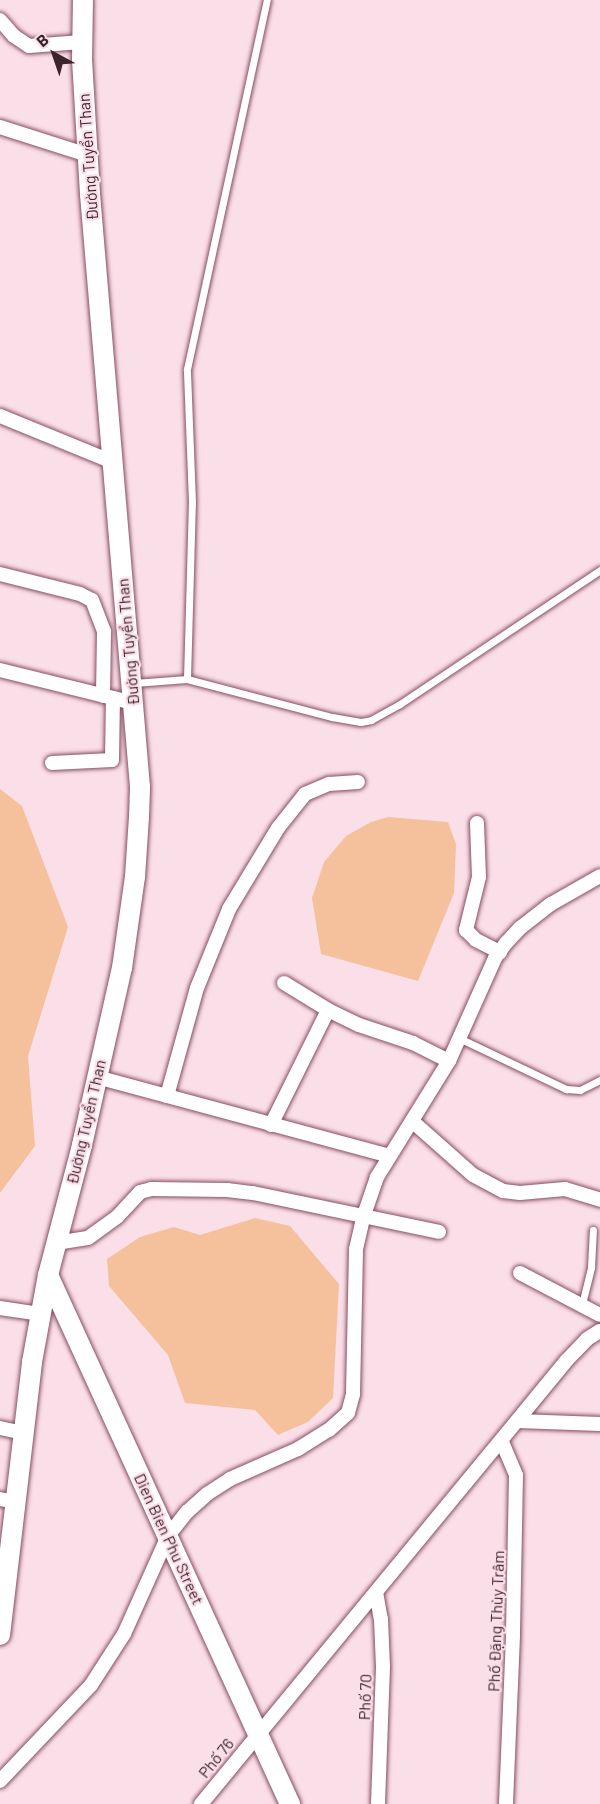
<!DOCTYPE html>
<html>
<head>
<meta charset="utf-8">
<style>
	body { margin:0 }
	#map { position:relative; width:600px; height:1804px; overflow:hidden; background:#fbdfe8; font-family:Barlow,sans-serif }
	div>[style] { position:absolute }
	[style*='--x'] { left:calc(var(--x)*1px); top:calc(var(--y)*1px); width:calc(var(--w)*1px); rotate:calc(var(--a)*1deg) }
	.green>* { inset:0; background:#f5c19c }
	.roads { filter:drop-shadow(0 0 2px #874d62) drop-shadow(0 0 2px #874d62) }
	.lane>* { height:7px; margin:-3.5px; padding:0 3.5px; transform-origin:3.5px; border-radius:3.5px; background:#fff }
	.street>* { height:14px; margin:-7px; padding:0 7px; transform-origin:7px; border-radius:7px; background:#fff }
	.secondary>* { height:20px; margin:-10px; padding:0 10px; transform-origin:10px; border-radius:10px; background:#fff }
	span { translate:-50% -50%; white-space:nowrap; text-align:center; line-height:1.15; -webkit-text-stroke:4.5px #fbdfe8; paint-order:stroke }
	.street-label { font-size:16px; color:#3c232c }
	.north { position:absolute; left:24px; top:24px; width:60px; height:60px; -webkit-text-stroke:4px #fbdfe8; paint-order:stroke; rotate:320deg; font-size:16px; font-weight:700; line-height:24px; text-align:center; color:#3c232c }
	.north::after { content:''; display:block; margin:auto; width:21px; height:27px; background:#3c232c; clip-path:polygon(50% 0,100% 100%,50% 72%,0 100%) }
</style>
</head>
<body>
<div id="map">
	<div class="green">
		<i style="clip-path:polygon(0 789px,22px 806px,68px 927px,28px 1056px,35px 1146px,0 1193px)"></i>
		<i style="clip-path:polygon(388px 817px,448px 822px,456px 844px,454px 893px,418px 981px,321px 954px,312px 898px,324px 862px,346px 836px,371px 822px)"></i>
		<i style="clip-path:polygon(255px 1218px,290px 1226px,339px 1284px,333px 1398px,308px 1422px,278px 1435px,255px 1410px,185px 1403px,168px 1355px,109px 1286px,107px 1259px,140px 1237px,174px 1227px,200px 1235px)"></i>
	</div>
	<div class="roads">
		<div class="lane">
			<i style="--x:187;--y:679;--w:150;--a:14.7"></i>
			<i style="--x:332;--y:717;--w:29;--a:10"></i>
			<i style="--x:361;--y:722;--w:10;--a:-11"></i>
			<i style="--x:371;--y:720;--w:33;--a:-29"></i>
			<i style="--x:400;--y:704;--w:241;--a:-33.8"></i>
			<i style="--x:134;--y:683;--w:53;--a:-4.3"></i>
			<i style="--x:187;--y:679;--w:177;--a:-88.4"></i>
			<i style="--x:192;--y:502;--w:133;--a:-92.2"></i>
			<i style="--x:187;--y:369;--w:378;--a:-77.8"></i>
			<i style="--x:459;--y:1038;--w:119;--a:25.5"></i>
			<i style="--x:566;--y:1089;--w:14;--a:4"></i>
			<i style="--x:580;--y:1090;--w:22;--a:-27"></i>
			<i style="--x:582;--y:1304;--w:38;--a:-76"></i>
			<i style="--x:591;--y:1267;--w:37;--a:-87"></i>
		</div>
		<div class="street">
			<i style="--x:0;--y:20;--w:21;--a:49"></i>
			<i style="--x:14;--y:36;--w:18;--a:34"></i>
			<i style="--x:29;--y:46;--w:53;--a:-4.3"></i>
			<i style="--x:0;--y:127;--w:92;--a:17.7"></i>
			<i style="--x:0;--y:416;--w:122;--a:22.2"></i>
			<i style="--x:0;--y:574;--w:82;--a:14"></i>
			<i style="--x:80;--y:594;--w:13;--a:27"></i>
			<i style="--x:92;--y:600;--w:34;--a:69"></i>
			<i style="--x:104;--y:632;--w:64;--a:90.9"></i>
			<i style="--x:0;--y:670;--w:137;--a:13.9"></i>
			<i style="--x:52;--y:763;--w:60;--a:-2.9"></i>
			<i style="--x:112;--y:760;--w:62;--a:-89.1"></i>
			<i style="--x:477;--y:823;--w:54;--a:87.9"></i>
			<i style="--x:479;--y:877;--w:55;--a:103.8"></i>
			<i style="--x:466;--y:930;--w:14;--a:45"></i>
			<i style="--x:476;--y:940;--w:27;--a:27"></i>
			<i style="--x:284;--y:983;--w:52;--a:31.5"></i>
			<i style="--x:97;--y:1077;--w:302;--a:15.1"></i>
			<i style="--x:167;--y:1096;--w:112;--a:-74.5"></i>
			<i style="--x:197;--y:988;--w:85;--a:-67.9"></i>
			<i style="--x:229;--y:909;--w:95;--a:-58.8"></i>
			<i style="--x:278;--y:828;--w:43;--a:-51.5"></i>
			<i style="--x:305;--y:794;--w:26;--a:-23"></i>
			<i style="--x:329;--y:784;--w:29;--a:-4"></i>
			<i style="--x:412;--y:1121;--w:81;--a:41.5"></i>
			<i style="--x:473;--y:1175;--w:34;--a:28"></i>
			<i style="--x:503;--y:1191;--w:17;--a:7"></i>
			<i style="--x:520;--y:1193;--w:45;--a:-5.1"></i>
			<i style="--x:565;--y:1189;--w:37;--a:17"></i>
			<i style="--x:271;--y:1125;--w:128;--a:-63.6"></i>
			<i style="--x:328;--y:1010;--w:34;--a:26"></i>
			<i style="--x:359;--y:1025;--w:57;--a:18.4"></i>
			<i style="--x:413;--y:1043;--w:40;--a:26.6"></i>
			<i style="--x:56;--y:1243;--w:32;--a:-9"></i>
			<i style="--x:88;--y:1238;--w:36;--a:-36"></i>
			<i style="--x:117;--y:1217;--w:34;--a:-47"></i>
			<i style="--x:140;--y:1192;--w:11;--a:-15"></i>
			<i style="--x:151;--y:1189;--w:76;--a:0.8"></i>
			<i style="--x:227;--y:1190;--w:26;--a:7"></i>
			<i style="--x:253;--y:1193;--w:190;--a:11.8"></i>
			<i style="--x:520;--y:1273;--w:90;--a:27.7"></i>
			<i style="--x:0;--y:1308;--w:40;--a:8.5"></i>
			<i style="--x:518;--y:1421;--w:82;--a:2.1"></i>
			<i style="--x:0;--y:1428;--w:24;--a:12"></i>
			<i style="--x:502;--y:1442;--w:36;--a:67"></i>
			<i style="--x:516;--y:1475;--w:161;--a:91.1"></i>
			<i style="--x:513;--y:1636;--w:168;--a:92.4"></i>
			<i style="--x:0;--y:1499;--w:15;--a:11"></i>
			<i style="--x:376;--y:1592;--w:27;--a:80"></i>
			<i style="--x:381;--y:1619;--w:48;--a:87.6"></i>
			<i style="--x:383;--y:1667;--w:137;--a:92.1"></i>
			<i style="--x:0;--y:1781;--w:132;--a:-46.5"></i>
			<i style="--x:91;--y:1685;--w:61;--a:-57.1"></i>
			<i style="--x:124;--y:1634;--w:107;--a:-65.8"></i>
			<i style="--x:168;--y:1536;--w:31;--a:-52"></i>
			<i style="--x:187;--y:1512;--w:27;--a:-42"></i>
			<i style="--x:207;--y:1494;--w:27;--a:-33"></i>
			<i style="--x:230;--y:1479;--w:74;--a:-23.8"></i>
			<i style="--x:298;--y:1449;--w:36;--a:-32"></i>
			<i style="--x:329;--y:1430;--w:25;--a:-42"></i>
			<i style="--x:348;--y:1413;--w:20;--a:-75"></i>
			<i style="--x:353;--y:1394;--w:145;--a:-88.8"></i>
			<i style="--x:356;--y:1249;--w:35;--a:-77"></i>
			<i style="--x:364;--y:1215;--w:40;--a:-71.1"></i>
			<i style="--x:377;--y:1177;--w:137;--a:-58.2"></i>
			<i style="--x:449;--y:1061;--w:113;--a:-65.9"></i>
			<i style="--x:495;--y:958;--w:19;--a:-54"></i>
			<i style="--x:506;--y:943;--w:21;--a:-47"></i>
			<i style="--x:520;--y:928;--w:39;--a:-38"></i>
			<i style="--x:551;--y:904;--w:56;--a:-29.7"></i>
			<i style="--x:201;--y:1804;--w:575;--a:-50.5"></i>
			<i style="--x:567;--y:1360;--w:29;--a:-46"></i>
			<i style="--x:587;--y:1339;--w:15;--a:-32"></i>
		</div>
		<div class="secondary">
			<i style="--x:48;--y:1275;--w:582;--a:65.42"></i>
			<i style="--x:0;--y:1635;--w:275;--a:-83.3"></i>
			<i style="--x:32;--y:1362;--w:88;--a:-79.6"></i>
			<i style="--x:48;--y:1275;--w:134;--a:-75.3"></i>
			<i style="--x:82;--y:1145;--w:181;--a:-77.3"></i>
			<i style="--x:122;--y:968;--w:92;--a:-81.9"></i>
			<i style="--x:135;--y:877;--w:60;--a:-86.2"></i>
			<i style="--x:139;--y:817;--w:30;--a:-88"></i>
			<i style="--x:140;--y:787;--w:595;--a:-94.82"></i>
			<i style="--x:90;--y:194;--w:133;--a:-93.4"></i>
			<i style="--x:82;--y:61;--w:61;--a:-89.1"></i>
		</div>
	</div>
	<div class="street-label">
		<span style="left:88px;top:157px;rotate:-94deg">Đường Tuyển Than</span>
		<span style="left:128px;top:642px;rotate:-95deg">Đường Tuyển Than</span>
		<span style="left:86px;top:1122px;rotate:-77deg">Đường Tuyển Than</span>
		<span style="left:169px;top:1539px;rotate:65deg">Dien Bien Phu Street</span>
		<span style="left:496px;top:1621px;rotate:-88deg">Phố Đặng Thùy Trâm</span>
		<span style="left:365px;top:1697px;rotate:-88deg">Phố 70</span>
		<span style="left:216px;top:1758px;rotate:-51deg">Phố 76</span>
	</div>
	<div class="north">B</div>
</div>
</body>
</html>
